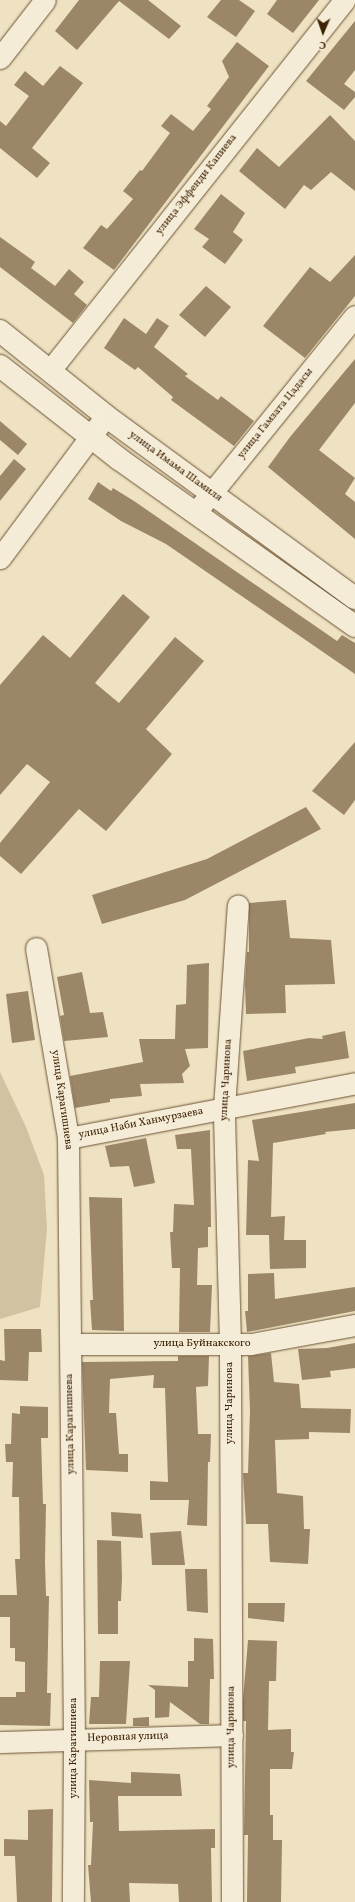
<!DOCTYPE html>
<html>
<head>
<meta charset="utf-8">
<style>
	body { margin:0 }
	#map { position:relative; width:355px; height:1902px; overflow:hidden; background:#efe2c2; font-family:Vollkorn,serif }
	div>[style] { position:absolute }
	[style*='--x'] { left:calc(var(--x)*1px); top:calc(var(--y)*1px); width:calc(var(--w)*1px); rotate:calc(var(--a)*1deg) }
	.green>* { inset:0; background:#d1c2a2 }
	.building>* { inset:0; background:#9b8668 }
	.roads { filter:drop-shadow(0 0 1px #6b5335) drop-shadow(0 0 1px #6b5335) }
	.street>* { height:21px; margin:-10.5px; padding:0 10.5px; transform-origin:10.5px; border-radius:10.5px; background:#f5ecd7 }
	.secondary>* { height:22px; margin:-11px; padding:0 11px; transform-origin:11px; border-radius:11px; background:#f5ecd7 }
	span { translate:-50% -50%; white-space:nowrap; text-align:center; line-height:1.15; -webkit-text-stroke:4px #f5ecd7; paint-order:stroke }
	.street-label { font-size:11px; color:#3f2306 }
	.north { position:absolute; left:303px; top:12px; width:40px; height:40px; -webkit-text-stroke:3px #f5ecd7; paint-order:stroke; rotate:182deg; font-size:11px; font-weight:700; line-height:16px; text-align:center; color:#3f2306 }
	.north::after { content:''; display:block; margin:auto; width:14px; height:18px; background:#3f2306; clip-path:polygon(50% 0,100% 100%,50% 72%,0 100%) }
</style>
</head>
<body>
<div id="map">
	<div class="green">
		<i style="clip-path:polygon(0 1072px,26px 1127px,44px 1175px,47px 1229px,40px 1307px,0 1319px)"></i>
	</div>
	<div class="building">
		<i style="clip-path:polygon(79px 0,148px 0,181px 26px,169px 39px,119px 1px,77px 50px,55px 31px)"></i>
		<i style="clip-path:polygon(221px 0,239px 0,255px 11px,236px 37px,207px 17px)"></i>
		<i style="clip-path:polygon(277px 0,319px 0,293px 33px,267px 14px)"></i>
		<i style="clip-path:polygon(355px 21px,355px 70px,344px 84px,355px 92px,355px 97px,344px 110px,306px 81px)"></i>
		<i style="clip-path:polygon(237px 42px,269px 66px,114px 270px,83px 248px,101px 225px,107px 229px,133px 199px,123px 191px,140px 170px,142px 171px,170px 133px,161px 126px,171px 114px,193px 131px,211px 109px,207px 106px,229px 77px,222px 61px)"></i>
		<i style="clip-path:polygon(60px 66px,83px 83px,32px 148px,50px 163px,37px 178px,0 148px,0 121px,6px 126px,29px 96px,14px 85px,25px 71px,43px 86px)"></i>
		<i style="clip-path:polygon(330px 115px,355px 141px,355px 191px,331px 172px,311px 190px,304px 185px,285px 209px,239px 171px,257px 148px,279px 167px)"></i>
		<i style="clip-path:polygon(221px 194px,245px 213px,233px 232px,243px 240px,225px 264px,202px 247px,209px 239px,194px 229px)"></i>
		<i style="clip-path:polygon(0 237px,35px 262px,31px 268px,55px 286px,69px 269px,84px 282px,74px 294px,87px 305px,73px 323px,0 267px)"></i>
		<i style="clip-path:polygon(355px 255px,355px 296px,305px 358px,263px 326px,310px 267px,330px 282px)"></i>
		<i style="clip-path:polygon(206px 286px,231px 307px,205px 337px,179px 315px)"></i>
		<i style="clip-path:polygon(124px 318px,146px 334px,157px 318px,169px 326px,154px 347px,188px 374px,185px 376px,218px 400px,221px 396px,254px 421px,234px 446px,171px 400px,173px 397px,138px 367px,135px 370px,104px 348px)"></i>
		<i style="clip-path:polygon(355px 359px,355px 403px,319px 450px,355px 478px,345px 494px,355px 502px,355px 539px,268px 467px,290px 437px)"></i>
		<i style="clip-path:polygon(0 421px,27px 444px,18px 455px,0 440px)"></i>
		<i style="clip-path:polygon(14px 459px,26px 469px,0 501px,0 476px)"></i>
		<i style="clip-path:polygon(98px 482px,111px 491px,113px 488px,134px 501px,337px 641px,342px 635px,355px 643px,355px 674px,166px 544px,121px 521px,88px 499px)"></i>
		<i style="clip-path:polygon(123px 594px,150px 617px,95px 683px,119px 703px,175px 637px,204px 661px,146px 729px,172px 754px,106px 831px,79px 809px,21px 874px,0 856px,0 843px,50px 782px,27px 764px,0 795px,0 685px,43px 635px,70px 658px)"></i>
		<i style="clip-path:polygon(355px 742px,355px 800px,344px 815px,312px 791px)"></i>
		<i style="clip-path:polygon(306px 807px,321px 829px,185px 900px,102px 924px,92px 895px,207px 859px)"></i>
		<i style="clip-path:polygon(286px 900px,290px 938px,331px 940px,335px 984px,285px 985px,286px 1013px,246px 1014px,245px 984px,247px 952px,249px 952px,249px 903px)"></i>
		<i style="clip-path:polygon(209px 963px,208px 1048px,185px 1049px,190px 1066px,182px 1074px,184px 1083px,140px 1084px,142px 1096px,110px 1099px,110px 1102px,75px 1108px,70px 1076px,143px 1062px,139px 1039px,175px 1039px,176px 1005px,186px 1004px,187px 965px)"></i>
		<i style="clip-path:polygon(82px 972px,90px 1013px,103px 1012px,108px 1037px,64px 1041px,60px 1016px,64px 1015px,57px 977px)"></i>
		<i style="clip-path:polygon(28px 991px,35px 1040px,12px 1043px,6px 994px)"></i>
		<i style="clip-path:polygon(345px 1031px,349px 1058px,295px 1067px,296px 1073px,247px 1081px,243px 1051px,309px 1038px,323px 1039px,322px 1036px)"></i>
		<i style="clip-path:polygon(355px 1103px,355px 1129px,325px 1132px,326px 1134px,273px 1143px,271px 1217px,285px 1216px,284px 1240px,306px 1240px,306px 1268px,270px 1269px,269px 1235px,246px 1235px,248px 1160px,259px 1161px,252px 1120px)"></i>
		<i style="clip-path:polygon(210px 1130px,211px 1227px,208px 1227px,208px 1247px,198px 1248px,197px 1285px,212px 1285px,210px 1332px,179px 1332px,180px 1268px,172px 1268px,170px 1232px,173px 1232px,174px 1204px,194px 1205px,191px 1149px,177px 1149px,175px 1135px)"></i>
		<i style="clip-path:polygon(146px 1138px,155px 1183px,134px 1187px,129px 1166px,110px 1167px,105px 1146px)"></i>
		<i style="clip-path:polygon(89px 1197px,122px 1198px,124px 1331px,92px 1330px,90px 1300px,93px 1300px)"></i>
		<i style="clip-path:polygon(274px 1273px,275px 1299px,355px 1287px,355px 1311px,247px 1332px,245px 1311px,248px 1311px,248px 1274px)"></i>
		<i style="clip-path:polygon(4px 1329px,41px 1329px,42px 1352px,29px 1352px,28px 1381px,0 1380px,0 1360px,5px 1361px)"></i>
		<i style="clip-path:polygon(355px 1343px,355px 1368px,330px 1371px,331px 1377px,302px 1380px,298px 1349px,327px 1348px)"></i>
		<i style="clip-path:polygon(271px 1353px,274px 1382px,299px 1384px,301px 1408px,351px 1409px,350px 1433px,309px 1432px,309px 1439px,275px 1440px,277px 1493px,303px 1496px,304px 1529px,310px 1529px,308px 1564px,270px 1562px,268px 1524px,246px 1524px,243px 1473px,248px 1473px,250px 1411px,248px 1356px)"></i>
		<i style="clip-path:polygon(178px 1356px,209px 1356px,208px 1386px,196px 1387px,198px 1434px,211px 1434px,210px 1462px,208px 1462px,207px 1526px,187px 1525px,189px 1500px,150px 1500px,150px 1481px,168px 1482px,165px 1388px,153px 1388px,154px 1375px,110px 1379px,109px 1413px,116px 1413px,119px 1454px,128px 1454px,128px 1472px,86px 1470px,82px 1362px,178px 1361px)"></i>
		<i style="clip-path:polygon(20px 1406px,48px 1407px,48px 1438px,41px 1438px,43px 1504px,46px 1504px,45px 1562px,46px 1596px,49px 1596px,47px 1693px,51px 1693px,50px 1726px,0 1725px,0 1697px,16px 1697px,16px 1692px,25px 1692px,25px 1662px,15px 1661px,15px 1648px,10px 1648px,10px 1617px,0 1617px,0 1595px,17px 1595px,15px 1559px,20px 1559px,19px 1497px,12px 1497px,13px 1462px,6px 1462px,5px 1444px,11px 1444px,12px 1413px,20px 1414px)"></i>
		<i style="clip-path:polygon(111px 1512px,141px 1514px,143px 1538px,112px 1536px)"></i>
		<i style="clip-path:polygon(181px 1531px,185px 1565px,152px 1565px,150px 1533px)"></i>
		<i style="clip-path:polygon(97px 1540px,121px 1541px,122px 1578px,121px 1601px,118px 1601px,118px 1634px,98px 1634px)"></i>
		<i style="clip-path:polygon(185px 1569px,207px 1569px,208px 1613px,187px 1611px)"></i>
		<i style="clip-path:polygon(248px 1603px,285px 1603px,284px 1622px,248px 1618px)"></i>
		<i style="clip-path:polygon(194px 1638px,213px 1639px,214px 1679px,210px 1679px,209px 1724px,200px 1724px,170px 1702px,169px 1717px,155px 1718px,155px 1690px,148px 1685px,188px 1687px,188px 1661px,194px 1661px)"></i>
		<i style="clip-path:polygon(248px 1640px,277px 1641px,276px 1681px,269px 1681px,268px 1730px,291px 1729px,291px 1752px,294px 1752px,292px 1769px,270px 1769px,270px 1815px,273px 1815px,273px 1840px,282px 1840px,281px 1902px,247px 1902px,248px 1835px,244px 1835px,246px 1721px,243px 1721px,243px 1700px)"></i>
		<i style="clip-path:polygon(100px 1661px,130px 1661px,126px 1724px,89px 1724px,91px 1697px,99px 1697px)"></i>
		<i style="clip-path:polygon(149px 1717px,149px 1726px,133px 1726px,133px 1718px)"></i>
		<i style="clip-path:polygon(131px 1772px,180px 1774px,182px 1796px,118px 1796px,119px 1831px,215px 1829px,215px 1848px,211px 1848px,212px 1902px,179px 1902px,178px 1884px,129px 1883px,130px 1902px,91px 1902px,88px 1865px,91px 1865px,93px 1822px,90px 1822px,89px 1780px,131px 1783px)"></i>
		<i style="clip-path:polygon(53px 1809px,52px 1902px,17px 1902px,15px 1856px,4px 1856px,4px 1839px,28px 1840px,28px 1810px)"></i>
	</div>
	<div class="roads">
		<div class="street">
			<i style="--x:0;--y:58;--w:73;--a:-52.2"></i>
			<i style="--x:51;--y:369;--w:471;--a:-51.5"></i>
			<i style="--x:196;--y:512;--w:252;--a:-51"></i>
			<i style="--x:0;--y:558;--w:177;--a:-53.3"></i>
			<i style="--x:36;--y:948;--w:193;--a:80.4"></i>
			<i style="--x:68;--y:1138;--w:602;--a:89.43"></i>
			<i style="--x:74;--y:1740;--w:162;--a:90.4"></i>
			<i style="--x:68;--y:1138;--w:292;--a:-10.8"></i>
			<i style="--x:71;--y:1344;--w:180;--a:0"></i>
			<i style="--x:251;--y:1344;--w:106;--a:-10.4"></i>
			<i style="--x:0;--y:1742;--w:232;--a:-1.7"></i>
			<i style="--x:232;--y:1902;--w:558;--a:-90.21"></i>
			<i style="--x:230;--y:1344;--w:236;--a:-91.5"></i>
			<i style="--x:224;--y:1108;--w:203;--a:-86.1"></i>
		</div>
		<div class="secondary">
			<i style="--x:0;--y:331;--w:136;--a:38.7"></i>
			<i style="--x:106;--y:416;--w:308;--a:36.2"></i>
			<i style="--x:0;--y:366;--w:151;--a:38"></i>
			<i style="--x:119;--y:459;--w:289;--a:35.3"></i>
		</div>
	</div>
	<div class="street-label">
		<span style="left:197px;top:185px;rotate:-52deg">улица Эффенди Капиева</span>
		<span style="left:276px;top:414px;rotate:-51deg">улица Гамзата Цадасы</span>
		<span style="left:175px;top:467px;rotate:36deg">улица Имама Шамиля</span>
		<span style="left:227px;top:1080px;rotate:-87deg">улица Чаринова</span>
		<span style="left:61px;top:1100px;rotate:82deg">улица Карагишиева</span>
		<span style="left:141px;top:1124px;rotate:-11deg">улица Наби Ханмурзаева</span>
		<span style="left:202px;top:1344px">улица Буйнакского</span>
		<span style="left:230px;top:1403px;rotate:-90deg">улица Чаринова</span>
		<span style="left:71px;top:1424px;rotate:-91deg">улица Карагишиева</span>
		<span style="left:232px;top:1727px;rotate:-90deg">улица Чаринова</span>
		<span style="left:128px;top:1738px;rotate:-2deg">Неровная улица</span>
		<span style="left:74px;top:1748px;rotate:-90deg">улица Карагишиева</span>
	</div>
	<div class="north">С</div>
</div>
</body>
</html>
